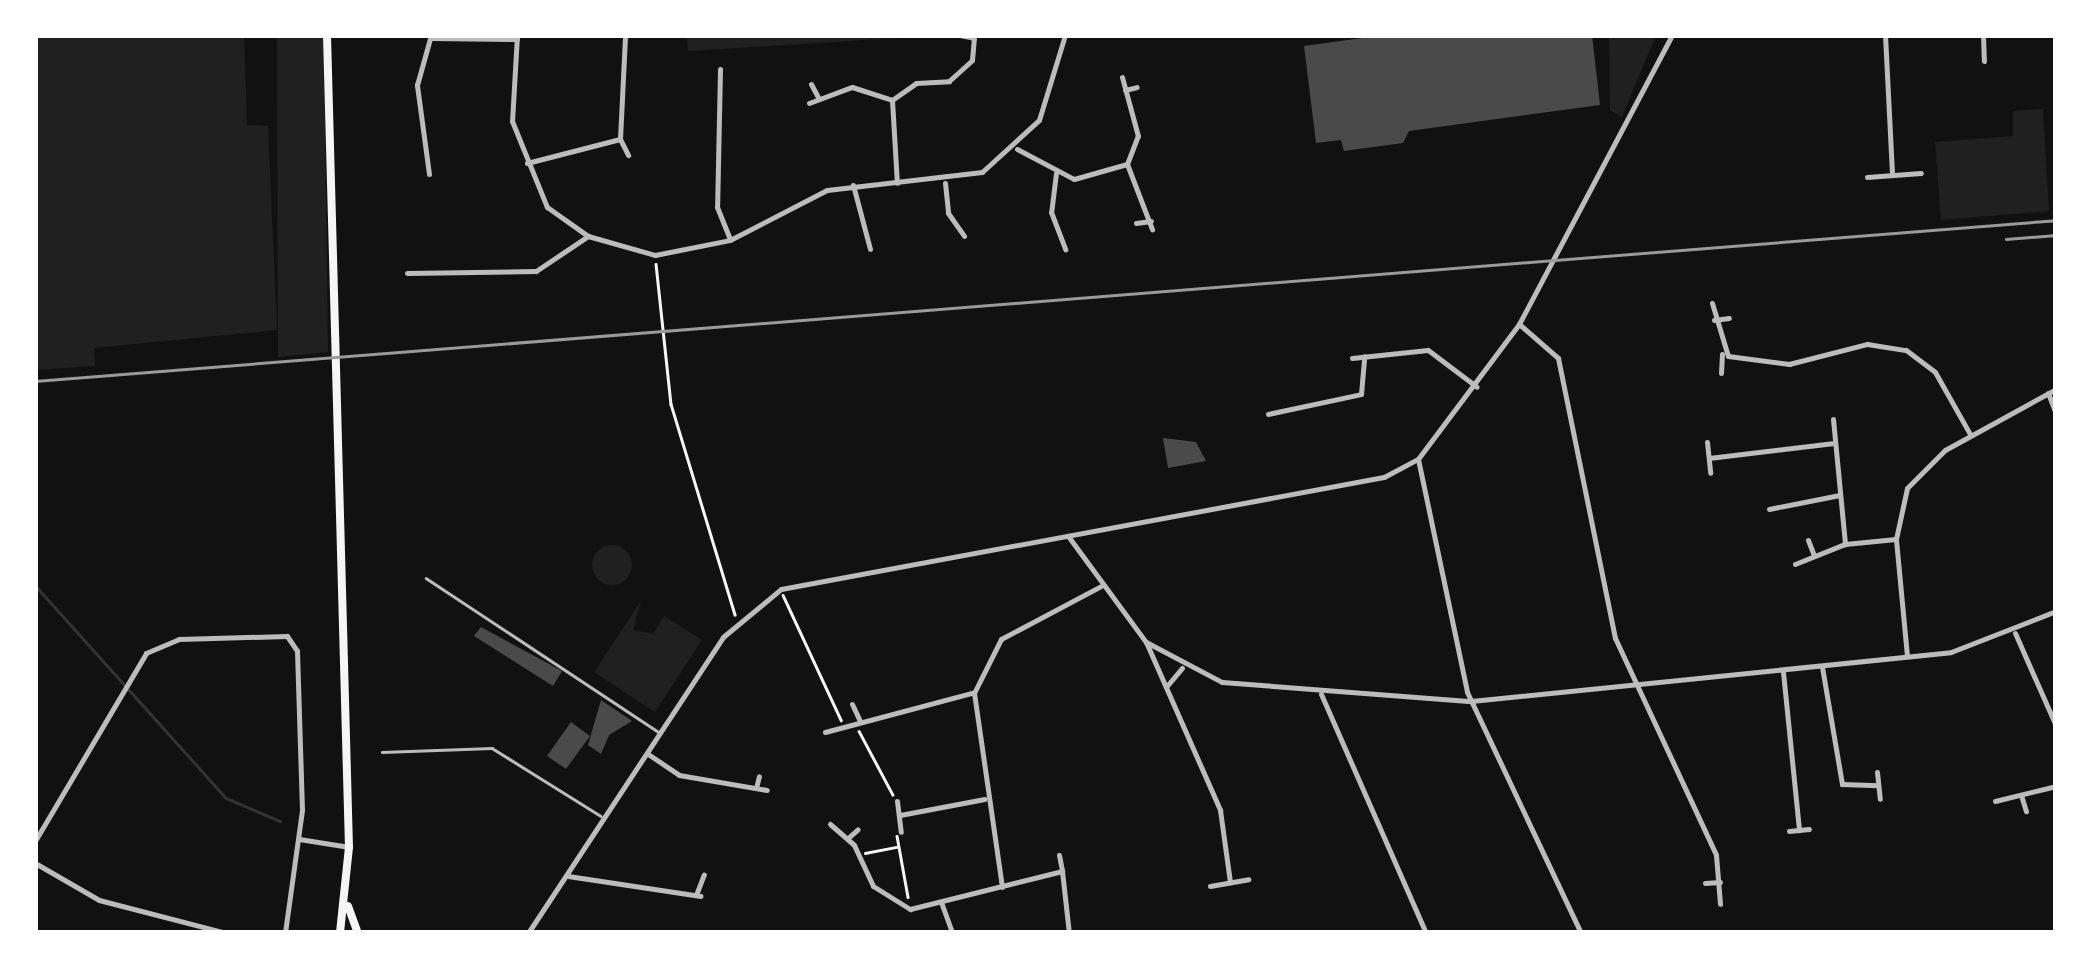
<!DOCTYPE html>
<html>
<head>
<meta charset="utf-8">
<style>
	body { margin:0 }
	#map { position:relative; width:2091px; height:968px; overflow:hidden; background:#111; font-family:"Source Serif 4",serif }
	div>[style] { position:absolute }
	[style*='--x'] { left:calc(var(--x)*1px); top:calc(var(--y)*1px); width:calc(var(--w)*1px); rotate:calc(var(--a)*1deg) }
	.green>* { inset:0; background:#202020 }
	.round { border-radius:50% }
	.stream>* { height:2.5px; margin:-1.25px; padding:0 1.25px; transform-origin:1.25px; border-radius:1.25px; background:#333 }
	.building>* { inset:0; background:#4a4a4a }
	.path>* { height:2.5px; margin:-1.25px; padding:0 1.25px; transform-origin:1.25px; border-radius:1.25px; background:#f5f5f5 }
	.service>* { height:2.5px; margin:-1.25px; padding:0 1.25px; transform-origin:1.25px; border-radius:1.25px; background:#bcbcbc }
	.minor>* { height:5px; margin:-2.5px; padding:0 2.5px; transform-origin:2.5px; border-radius:2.5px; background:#bcbcbc }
	.tertiary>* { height:5px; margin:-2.5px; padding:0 2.5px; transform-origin:2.5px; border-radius:2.5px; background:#bcbcbc }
	.trunk>* { height:8px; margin:-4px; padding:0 4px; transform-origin:4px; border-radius:4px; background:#f5f5f5 }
	.rail>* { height:2.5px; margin:-1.25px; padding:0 1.25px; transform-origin:1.25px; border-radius:1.25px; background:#9a9a9a }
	span { translate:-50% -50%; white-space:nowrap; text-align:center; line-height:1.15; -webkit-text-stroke:9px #fff; paint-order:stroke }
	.frame { position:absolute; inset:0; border:38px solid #fff; pointer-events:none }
</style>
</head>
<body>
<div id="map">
	<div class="green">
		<i style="clip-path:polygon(35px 35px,244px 35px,247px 125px,268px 126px,277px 330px,94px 348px,95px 366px,35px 370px)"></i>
		<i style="clip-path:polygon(277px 35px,324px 35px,328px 352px,278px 357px)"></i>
		<i style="clip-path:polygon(687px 35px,946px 35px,688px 51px)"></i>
		<i style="clip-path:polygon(1609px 35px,1656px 35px,1622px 117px,1610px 110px)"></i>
		<i style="clip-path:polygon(2043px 109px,2049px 211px,1941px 220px,1935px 142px,2013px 136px,2013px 111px)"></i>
		<i class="round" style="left:592px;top:545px;width:40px;height:40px"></i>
		<i style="clip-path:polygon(641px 601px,633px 630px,653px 634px,664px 616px,702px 640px,655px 712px,594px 672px)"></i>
	</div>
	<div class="stream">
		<i style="--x:35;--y:585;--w:286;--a:48.1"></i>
		<i style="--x:226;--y:798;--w:59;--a:23.1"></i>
	</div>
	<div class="building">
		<i style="clip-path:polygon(1384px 35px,1592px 35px,1600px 105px,1409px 131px,1403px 143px,1344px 151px,1341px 140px,1316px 143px,1304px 46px)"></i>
		<i style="clip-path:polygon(1163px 438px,1196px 442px,1206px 461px,1168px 468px)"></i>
		<i style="clip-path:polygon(481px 627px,562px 671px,553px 686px,474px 636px)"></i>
		<i style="clip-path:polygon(601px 700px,632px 721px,609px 735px,601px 754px,588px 745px)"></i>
		<i style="clip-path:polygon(571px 722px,590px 736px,566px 769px,547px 756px)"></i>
	</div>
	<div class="path">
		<i style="--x:656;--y:264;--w:141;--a:83.9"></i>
		<i style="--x:671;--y:404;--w:220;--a:73.1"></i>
		<i style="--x:783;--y:595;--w:138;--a:65.1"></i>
		<i style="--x:859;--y:731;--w:72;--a:62"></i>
		<i style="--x:897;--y:836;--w:62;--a:79.8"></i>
		<i style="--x:865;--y:853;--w:33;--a:-11"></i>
	</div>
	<div class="service">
		<i style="--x:426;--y:578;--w:279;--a:33.5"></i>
		<i style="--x:382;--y:752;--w:110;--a:-2.1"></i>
		<i style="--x:492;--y:748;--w:128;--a:32"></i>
	</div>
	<div class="minor">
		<i style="--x:517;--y:35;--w:86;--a:93.3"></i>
		<i style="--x:512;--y:121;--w:93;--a:67.9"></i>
		<i style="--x:547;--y:207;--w:50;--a:35.3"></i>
		<i style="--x:588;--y:236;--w:70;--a:15.8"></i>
		<i style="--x:655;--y:255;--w:76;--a:-11.3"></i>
		<i style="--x:730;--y:240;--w:109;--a:-27.3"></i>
		<i style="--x:827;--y:190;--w:156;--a:-6.6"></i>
		<i style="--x:982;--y:172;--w:77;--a:-42.4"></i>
		<i style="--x:1039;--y:120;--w:89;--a:-73"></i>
		<i style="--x:960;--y:35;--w:14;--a:12"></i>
		<i style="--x:1885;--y:35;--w:140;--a:87.1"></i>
		<i style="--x:1983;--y:35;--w:26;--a:88"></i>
		<i style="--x:431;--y:38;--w:86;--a:0.7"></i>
		<i style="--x:720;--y:69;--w:138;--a:91.2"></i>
		<i style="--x:717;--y:207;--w:35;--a:68"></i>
		<i style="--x:811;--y:84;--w:15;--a:62"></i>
		<i style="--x:1125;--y:90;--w:12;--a:-14"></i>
		<i style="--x:892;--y:100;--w:83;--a:86.6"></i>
		<i style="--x:809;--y:103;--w:46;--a:-20.4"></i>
		<i style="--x:852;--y:87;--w:42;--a:18"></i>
		<i style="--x:892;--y:100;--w:29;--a:-35"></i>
		<i style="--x:916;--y:83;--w:33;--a:-3"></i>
		<i style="--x:949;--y:81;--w:31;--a:-42"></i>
		<i style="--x:972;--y:60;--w:25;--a:-85"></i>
		<i style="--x:620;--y:139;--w:18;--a:63"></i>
		<i style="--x:1017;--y:149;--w:64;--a:27.8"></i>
		<i style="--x:1074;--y:179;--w:55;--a:-15.8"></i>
		<i style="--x:1127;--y:164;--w:30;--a:-69"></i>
		<i style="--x:1138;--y:136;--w:61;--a:-105.2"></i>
		<i style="--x:527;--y:163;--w:96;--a:-14.5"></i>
		<i style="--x:620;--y:139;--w:104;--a:-87.2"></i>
		<i style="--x:1127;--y:164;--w:70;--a:69"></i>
		<i style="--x:1056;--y:173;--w:39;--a:97"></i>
		<i style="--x:1051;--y:212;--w:40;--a:69"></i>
		<i style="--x:429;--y:174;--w:90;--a:-97.7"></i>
		<i style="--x:417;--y:85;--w:52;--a:-74.4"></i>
		<i style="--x:1867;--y:177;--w:54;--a:-4.2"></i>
		<i style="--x:945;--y:183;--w:30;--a:84"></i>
		<i style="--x:948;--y:213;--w:28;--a:55"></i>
		<i style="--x:853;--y:185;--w:66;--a:75.1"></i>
		<i style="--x:1136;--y:223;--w:15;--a:-8"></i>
		<i style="--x:407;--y:273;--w:129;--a:-0.9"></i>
		<i style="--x:536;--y:271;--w:63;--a:-33.9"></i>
		<i style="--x:1712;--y:303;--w:55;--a:73.2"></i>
		<i style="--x:1728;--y:356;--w:62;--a:7.5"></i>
		<i style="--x:1789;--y:364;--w:81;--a:-14.4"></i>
		<i style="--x:1867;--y:344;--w:39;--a:9"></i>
		<i style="--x:1906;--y:350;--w:36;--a:37"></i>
		<i style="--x:1935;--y:372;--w:71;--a:60.6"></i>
		<i style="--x:2056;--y:311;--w:13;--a:90"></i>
		<i style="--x:1714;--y:320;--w:15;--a:-8"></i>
		<i style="--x:1519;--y:324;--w:52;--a:41.1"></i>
		<i style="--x:1558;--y:358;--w:286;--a:78.5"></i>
		<i style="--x:1615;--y:638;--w:239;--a:65"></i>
		<i style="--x:1716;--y:855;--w:49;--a:85.3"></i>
		<i style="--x:1352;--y:358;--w:76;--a:-6"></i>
		<i style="--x:1428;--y:350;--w:61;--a:37.1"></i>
		<i style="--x:1721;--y:373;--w:19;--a:-87"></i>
		<i style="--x:2048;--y:393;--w:22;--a:69"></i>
		<i style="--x:1268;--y:414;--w:95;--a:-12.1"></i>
		<i style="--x:1361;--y:394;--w:38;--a:-85"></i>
		<i style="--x:1833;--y:419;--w:126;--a:84.5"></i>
		<i style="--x:1707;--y:442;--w:31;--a:84"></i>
		<i style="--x:1709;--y:458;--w:126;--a:-6.8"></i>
		<i style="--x:1418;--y:459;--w:238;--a:78.1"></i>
		<i style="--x:1467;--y:692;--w:267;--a:64.7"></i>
		<i style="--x:1769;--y:509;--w:72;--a:-11.2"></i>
		<i style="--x:1068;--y:536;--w:132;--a:53.7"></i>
		<i style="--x:1146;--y:642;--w:184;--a:66.2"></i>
		<i style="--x:1220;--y:810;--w:73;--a:82.1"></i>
		<i style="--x:1808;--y:540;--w:17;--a:69"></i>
		<i style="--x:1795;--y:564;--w:54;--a:-21.8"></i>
		<i style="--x:1845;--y:544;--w:51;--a:-5.6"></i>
		<i style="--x:2015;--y:633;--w:102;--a:66.2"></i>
		<i style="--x:1146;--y:642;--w:86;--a:27.8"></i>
		<i style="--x:1222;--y:682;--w:250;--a:4.4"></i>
		<i style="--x:1471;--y:701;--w:482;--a:-5.8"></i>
		<i style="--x:1951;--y:652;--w:113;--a:-21.3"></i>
		<i style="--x:1907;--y:656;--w:118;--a:-95.4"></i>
		<i style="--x:1896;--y:539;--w:52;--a:-77.8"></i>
		<i style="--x:1907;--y:488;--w:54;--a:-45"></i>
		<i style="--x:1945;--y:450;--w:127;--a:-28.8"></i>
		<i style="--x:1822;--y:667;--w:119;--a:80.3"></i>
		<i style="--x:1842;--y:784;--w:36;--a:2"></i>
		<i style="--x:1783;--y:672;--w:159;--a:84.2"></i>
		<i style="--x:1166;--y:687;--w:25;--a:-50"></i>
		<i style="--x:1321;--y:694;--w:261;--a:66.3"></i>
		<i style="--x:852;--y:704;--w:17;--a:65"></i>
		<i style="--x:825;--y:732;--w:152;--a:-14.9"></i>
		<i style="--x:648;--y:754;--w:37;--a:34"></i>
		<i style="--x:679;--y:775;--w:89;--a:9.7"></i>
		<i style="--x:1877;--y:772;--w:27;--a:84"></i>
		<i style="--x:756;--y:788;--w:12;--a:-76"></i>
		<i style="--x:2021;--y:795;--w:17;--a:73"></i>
		<i style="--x:897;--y:801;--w:31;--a:83"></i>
		<i style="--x:1995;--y:801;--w:63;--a:-13.8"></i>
		<i style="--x:900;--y:815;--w:86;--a:-10.7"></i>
		<i style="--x:830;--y:824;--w:32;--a:41"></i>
		<i style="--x:854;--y:845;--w:45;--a:65.1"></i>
		<i style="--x:873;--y:886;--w:44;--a:31.9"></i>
		<i style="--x:910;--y:909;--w:157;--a:-14"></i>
		<i style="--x:1062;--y:871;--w:62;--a:83.6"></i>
		<i style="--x:1789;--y:831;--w:20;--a:-6"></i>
		<i style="--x:848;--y:838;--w:13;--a:-42"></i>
		<i style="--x:299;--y:839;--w:51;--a:9.1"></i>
		<i style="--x:35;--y:841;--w:218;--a:-59.4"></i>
		<i style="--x:146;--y:653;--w:36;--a:-23"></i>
		<i style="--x:179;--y:639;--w:108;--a:-1.6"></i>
		<i style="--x:287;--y:636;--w:18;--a:56"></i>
		<i style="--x:297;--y:651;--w:159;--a:88.2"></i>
		<i style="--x:302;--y:810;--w:124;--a:97.9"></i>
		<i style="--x:1059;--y:855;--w:16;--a:79"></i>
		<i style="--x:568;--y:876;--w:134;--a:8.6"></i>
		<i style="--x:1705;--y:883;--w:15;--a:-4"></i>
		<i style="--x:1210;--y:886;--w:39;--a:-10"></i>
		<i style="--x:1002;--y:887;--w:196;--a:-98.2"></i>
		<i style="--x:974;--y:693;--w:60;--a:-63.4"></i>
		<i style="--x:1001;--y:639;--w:113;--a:-27.9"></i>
		<i style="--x:696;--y:895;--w:22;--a:-69"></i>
		<i style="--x:941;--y:902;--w:33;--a:70"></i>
	</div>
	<div class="tertiary">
		<i style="--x:35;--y:863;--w:74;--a:30"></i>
		<i style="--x:99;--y:900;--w:132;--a:14.5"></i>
		<i style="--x:528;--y:933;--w:354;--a:-56.6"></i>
		<i style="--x:723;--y:637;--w:75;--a:-39.6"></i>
		<i style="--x:781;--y:589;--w:613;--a:-10.52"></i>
		<i style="--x:1384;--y:477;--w:38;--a:-28"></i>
		<i style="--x:1418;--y:459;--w:169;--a:-53.2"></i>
		<i style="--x:1519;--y:324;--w:327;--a:-62.1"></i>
	</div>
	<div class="trunk">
		<i style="--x:327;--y:35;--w:812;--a:88.45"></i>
		<i style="--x:349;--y:847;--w:86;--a:96"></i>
		<i style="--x:348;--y:906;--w:29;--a:70"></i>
	</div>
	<div class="rail">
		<i style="--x:2006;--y:239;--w:50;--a:-4.6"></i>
		<i style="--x:35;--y:381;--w:2027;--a:-4.55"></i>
	</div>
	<div class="frame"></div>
</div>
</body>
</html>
